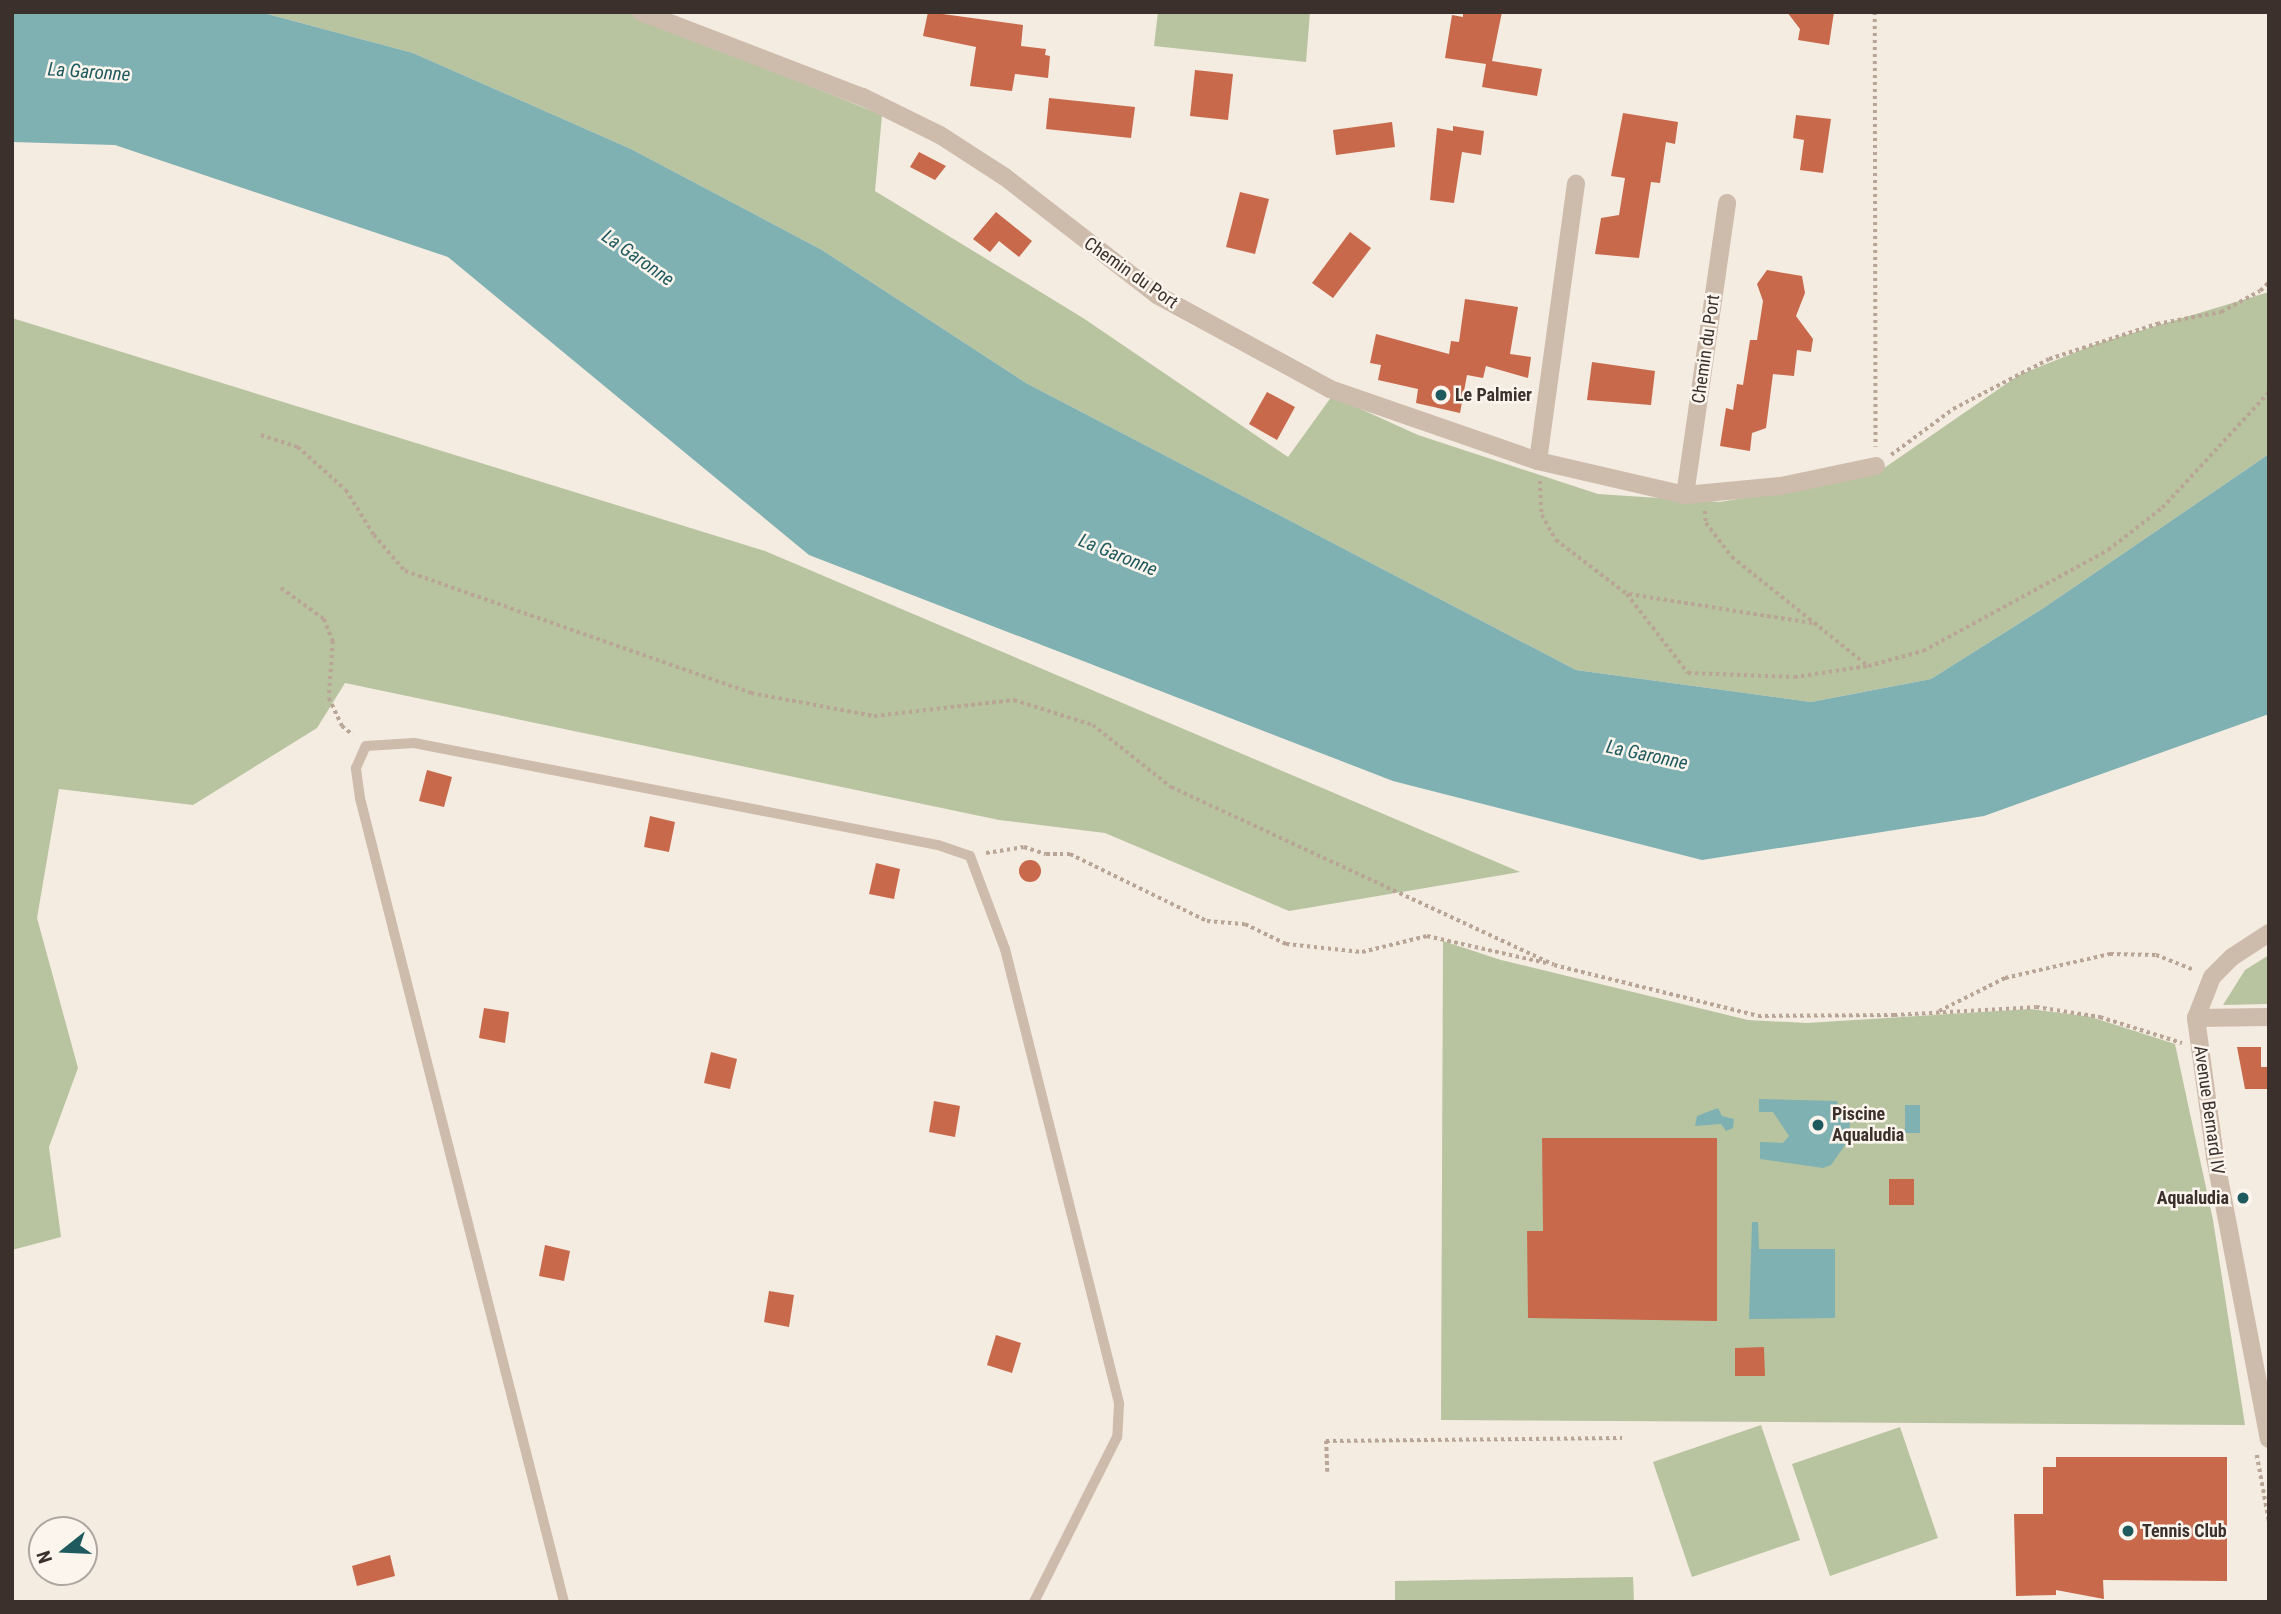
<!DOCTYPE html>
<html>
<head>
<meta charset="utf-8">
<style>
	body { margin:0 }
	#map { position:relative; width:2281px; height:1614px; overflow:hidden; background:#f4ebe1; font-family:"Roboto Condensed",sans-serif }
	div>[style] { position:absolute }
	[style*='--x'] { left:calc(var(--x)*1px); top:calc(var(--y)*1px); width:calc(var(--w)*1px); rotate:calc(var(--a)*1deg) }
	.green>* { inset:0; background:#b8c4a0 }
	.water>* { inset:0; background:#7fb0b2 }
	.building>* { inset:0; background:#c8694b }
	.round { border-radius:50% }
	.path>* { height:3.5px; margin-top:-1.75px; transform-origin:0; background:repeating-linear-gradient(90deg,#b9a596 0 3.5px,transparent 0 7px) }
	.lane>* { height:10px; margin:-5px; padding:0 5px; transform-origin:5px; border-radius:5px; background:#cdbbac }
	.street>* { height:18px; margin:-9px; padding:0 9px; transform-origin:9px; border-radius:9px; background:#cdbbac }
	.dots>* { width:19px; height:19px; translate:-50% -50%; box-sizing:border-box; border:4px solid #fbf5ee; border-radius:50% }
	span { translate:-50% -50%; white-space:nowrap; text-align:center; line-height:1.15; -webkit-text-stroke:5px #fbf5ee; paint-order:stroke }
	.street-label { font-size:18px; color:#3b302b }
	.poi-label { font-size:18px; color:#3b302b; font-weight:700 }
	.left { translate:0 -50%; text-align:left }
	.right { translate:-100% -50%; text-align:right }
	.water-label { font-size:19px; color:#1f5a5e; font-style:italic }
	.frame { position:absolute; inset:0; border:14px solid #3b302b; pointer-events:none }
	.north { position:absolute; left:28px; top:1516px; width:70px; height:70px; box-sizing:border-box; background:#fbf5ee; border:2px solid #aea6a0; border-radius:50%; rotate:252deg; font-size:19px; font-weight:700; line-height:28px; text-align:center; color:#3b302b }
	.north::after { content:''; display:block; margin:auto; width:24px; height:32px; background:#1f5a5e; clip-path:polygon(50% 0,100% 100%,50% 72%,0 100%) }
</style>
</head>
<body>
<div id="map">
	<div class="green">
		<i style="clip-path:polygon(260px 12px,657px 12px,750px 62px,882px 115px,875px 191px,1083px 318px,1288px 457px,1332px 396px,1418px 435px,1598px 494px,1720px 502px,1874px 475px,2019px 375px,2096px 344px,2269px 292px,2269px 454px,2045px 607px,1931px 679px,1811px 702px,1576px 670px,1026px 383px,822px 250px,631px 149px,413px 53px)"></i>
		<i style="clip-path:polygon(1158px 12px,1310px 12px,1306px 62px,1154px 46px)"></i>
		<i style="clip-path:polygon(12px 318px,765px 551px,1520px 872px,1289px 911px,1105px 833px,999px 820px,345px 683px,317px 728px,193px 805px,59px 789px,37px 918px,78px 1068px,49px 1147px,61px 1237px,12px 1250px)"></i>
		<i style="clip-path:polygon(1443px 941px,1501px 960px,1748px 1020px,1807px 1023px,2030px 1009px,2091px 1017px,2175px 1044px,2213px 1220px,2245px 1425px,1441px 1420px)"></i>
		<i style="clip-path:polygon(2269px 955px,2269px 1004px,2223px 1005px,2245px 970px)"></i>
		<i style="clip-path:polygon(1761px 1425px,1800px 1540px,1692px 1577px,1653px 1462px)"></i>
		<i style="clip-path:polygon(1900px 1427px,1938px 1538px,1830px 1576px,1792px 1464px)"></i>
		<i style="clip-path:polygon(1633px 1577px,1634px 1602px,1395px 1602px,1395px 1581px)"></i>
	</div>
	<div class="water">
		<i style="clip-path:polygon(12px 12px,260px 12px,413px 53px,631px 149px,822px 250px,1026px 383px,1576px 670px,1811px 702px,1931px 679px,2045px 607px,2269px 454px,2269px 714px,1984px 816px,1702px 860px,1393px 781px,809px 555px,448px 257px,115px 145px,12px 142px)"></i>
		<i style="clip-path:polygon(1759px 1099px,1837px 1101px,1841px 1114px,1851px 1116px,1848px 1141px,1831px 1165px,1823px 1168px,1760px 1159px,1760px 1142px,1783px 1143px,1789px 1136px,1773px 1112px,1759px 1112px)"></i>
		<i style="clip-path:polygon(1905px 1105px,1920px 1105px,1920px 1133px,1905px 1133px)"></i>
		<i style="clip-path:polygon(1718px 1108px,1722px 1116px,1734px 1119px,1733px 1128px,1726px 1131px,1721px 1124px,1695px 1126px,1697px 1116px)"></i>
		<i style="clip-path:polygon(1752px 1222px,1758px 1222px,1759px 1249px,1835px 1249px,1835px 1318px,1749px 1319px)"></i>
	</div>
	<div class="building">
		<i style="clip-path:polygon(928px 12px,1023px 25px,1021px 46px,1046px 49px,1045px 55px,1050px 56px,1048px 78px,1015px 74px,1012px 91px,970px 86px,976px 47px,923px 36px)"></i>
		<i style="clip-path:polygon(1463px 12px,1502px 12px,1492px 61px,1542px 69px,1537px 96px,1482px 87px,1486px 64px,1445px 58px,1452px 15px,1463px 17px)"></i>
		<i style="clip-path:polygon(1787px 12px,1834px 12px,1829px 45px,1798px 40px,1800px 29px)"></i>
		<i style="clip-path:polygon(1195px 70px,1233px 74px,1228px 120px,1190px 116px)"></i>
		<i style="clip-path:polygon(1049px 98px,1135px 107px,1131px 138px,1046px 129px)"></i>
		<i style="clip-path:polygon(1623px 113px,1678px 122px,1675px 144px,1666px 142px,1660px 183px,1651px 182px,1639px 258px,1595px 254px,1601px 218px,1619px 215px,1625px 178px,1611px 176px)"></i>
		<i style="clip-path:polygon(1796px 115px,1831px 119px,1823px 173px,1800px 170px,1804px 140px,1793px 138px)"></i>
		<i style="clip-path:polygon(1392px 122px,1395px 147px,1336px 155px,1333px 130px)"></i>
		<i style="clip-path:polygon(1453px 126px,1484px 131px,1481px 155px,1462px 152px,1454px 203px,1430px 200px,1437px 128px,1453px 131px)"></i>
		<i style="clip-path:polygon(919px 152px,946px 166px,935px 180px,910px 167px)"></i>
		<i style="clip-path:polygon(1240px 192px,1269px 199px,1255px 254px,1226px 247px)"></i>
		<i style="clip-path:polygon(996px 212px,1032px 241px,1019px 257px,999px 241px,990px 252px,973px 239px)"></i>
		<i style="clip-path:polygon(1350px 232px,1371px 248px,1333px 298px,1312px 283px)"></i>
		<i style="clip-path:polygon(1767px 270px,1802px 276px,1805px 293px,1796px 316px,1813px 339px,1811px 352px,1797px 350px,1794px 376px,1773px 374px,1766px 428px,1752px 433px,1750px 451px,1720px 446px,1726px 408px,1733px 410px,1737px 384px,1743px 385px,1750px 340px,1757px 340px,1763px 301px,1757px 284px)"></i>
		<i style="clip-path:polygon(1465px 299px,1518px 307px,1510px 354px,1531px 357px,1528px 378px,1486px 366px,1483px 378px,1467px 375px,1460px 413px,1416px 403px,1418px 389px,1378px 380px,1381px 365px,1370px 363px,1376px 334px,1449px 354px,1451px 341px,1459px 342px)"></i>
		<i style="clip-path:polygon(1592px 362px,1655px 371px,1651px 405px,1587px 400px)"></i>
		<i style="clip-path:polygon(1267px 392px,1295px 407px,1277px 440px,1249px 424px)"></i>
		<i style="clip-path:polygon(427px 770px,452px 777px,444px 807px,419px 801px)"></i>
		<i style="clip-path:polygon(650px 816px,675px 822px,669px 852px,644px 847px)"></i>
		<i class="round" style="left:1019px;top:860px;width:22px;height:22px"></i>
		<i style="clip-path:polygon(876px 863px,900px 869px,894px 899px,869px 894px)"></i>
		<i style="clip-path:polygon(484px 1008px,509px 1012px,505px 1043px,479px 1038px)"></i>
		<i style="clip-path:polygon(2237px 1047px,2261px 1047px,2261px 1067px,2269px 1067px,2269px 1089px,2245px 1089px)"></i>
		<i style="clip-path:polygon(711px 1052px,737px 1059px,730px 1089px,704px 1083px)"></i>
		<i style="clip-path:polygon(934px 1101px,960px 1106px,955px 1137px,929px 1132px)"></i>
		<i style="clip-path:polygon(1542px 1138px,1717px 1138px,1717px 1321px,1528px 1318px,1527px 1231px,1543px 1231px)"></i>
		<i style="clip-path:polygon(1889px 1179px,1914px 1179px,1914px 1205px,1889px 1205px)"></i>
		<i style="clip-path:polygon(545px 1245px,570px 1251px,564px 1281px,539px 1276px)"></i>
		<i style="clip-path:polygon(769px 1291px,794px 1295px,789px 1327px,764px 1322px)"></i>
		<i style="clip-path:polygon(996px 1335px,1021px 1343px,1012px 1373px,987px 1365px)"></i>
		<i style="clip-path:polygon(1764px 1347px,1765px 1376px,1735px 1376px,1735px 1348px)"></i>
		<i style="clip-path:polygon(2056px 1457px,2227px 1457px,2227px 1581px,2103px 1580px,2104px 1599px,2056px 1590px,2056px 1595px,2016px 1596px,2014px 1514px,2043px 1514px,2043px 1467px,2056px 1467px)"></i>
		<i style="clip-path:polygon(390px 1555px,395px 1576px,357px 1586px,352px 1566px)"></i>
	</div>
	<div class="path">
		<i style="--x:1875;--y:12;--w:435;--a:89.9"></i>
		<i style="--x:261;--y:435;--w:39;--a:18"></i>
		<i style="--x:298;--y:447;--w:64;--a:41.9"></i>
		<i style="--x:346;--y:490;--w:53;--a:58.1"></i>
		<i style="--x:374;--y:535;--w:48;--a:49.3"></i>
		<i style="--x:405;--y:571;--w:367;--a:19.4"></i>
		<i style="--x:751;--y:693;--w:125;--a:10.6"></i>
		<i style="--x:874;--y:716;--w:141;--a:-6.5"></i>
		<i style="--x:1014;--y:700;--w:83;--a:17.6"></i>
		<i style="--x:1093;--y:725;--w:100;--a:38.5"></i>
		<i style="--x:1171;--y:787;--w:422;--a:24.9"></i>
		<i style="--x:1891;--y:455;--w:77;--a:-36.6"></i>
		<i style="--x:1953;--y:409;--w:108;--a:-27.5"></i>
		<i style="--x:2049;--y:359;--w:114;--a:-18"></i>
		<i style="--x:2157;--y:324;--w:65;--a:-10.6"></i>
		<i style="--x:2221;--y:312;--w:44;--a:-28.3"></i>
		<i style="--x:2260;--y:291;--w:13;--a:-45"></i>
		<i style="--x:1540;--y:481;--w:34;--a:87"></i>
		<i style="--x:1542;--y:515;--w:29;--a:61"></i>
		<i style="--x:1556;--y:540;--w:89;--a:37.3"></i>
		<i style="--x:1627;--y:594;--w:100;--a:52.3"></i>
		<i style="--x:1688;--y:673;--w:106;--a:2.2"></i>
		<i style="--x:1794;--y:677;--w:75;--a:-8.5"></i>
		<i style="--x:1868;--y:666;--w:57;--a:-15.3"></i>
		<i style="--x:1923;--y:651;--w:211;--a:-28.6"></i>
		<i style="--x:2108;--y:550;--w:68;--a:-37.9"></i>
		<i style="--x:2162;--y:508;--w:158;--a:-47.3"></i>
		<i style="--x:1705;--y:511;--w:12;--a:85"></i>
		<i style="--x:1706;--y:523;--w:43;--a:52.6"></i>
		<i style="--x:1732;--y:557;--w:174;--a:38.7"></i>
		<i style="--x:281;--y:588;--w:53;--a:35.8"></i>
		<i style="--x:324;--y:619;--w:24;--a:68"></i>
		<i style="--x:333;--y:641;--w:57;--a:94"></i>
		<i style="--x:329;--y:698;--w:31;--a:65"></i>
		<i style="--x:342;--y:726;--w:14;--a:39"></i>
		<i style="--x:1629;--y:594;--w:191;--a:9"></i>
		<i style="--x:986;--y:853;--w:38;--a:-9"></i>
		<i style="--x:1024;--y:847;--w:23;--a:18"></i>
		<i style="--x:1046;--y:854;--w:24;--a:0"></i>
		<i style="--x:1070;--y:854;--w:153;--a:26.1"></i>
		<i style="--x:1207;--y:921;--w:38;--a:5"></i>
		<i style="--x:1245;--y:924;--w:46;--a:26"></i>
		<i style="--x:1286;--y:944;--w:76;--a:6"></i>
		<i style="--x:1362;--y:952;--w:67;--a:-13.8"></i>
		<i style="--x:1427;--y:936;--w:122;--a:12.8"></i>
		<i style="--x:1554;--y:965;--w:210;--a:14"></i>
		<i style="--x:1758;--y:1016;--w:136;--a:-0.4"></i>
		<i style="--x:1894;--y:1015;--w:142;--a:-3.2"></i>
		<i style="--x:2036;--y:1007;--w:65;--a:8.9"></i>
		<i style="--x:2100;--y:1017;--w:86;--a:17.6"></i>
		<i style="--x:1939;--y:1011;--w:74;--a:-26.6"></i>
		<i style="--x:2005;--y:978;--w:108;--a:-12.9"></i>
		<i style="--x:2110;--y:954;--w:46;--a:1.2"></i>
		<i style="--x:2156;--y:955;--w:41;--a:21.5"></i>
		<i style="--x:2257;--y:1455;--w:67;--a:79.7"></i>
		<i style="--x:1327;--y:1472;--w:31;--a:-92"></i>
		<i style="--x:1326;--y:1441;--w:296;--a:-0.6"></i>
	</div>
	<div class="lane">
		<i style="--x:564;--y:1602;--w:829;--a:-104.24"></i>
		<i style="--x:360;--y:798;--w:30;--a:-98"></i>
		<i style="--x:356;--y:768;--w:24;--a:-66"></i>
		<i style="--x:366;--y:746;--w:48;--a:-3.6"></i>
		<i style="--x:414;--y:743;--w:534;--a:11.02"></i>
		<i style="--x:938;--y:845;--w:34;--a:19"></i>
		<i style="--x:970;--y:856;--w:99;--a:69.4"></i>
		<i style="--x:1005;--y:949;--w:469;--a:75.9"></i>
		<i style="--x:1119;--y:1404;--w:33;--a:93"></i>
		<i style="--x:1117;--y:1437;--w:185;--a:116.7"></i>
	</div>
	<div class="street">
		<i style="--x:641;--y:12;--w:238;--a:21"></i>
		<i style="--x:863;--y:97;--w:86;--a:26.3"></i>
		<i style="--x:940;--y:135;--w:77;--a:32.9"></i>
		<i style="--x:1005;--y:177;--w:192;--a:37.8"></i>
		<i style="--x:1157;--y:295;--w:197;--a:28.5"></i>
		<i style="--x:1330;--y:389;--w:220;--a:19.1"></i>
		<i style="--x:1538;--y:461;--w:151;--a:13"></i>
		<i style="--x:1685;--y:495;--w:96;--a:-5.4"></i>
		<i style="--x:1781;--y:486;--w:97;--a:-11.9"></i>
		<i style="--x:1538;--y:461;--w:280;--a:-82.2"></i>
		<i style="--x:1685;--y:495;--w:295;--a:-81.8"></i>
		<i style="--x:2269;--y:933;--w:44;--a:147"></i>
		<i style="--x:2232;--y:957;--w:28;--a:135"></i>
		<i style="--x:2212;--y:977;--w:44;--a:111.3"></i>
		<i style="--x:2196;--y:1018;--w:140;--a:82.2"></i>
		<i style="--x:2215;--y:1157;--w:287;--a:79.2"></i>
		<i style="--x:2196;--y:1018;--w:73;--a:-0.8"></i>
	</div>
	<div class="dots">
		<i style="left:1441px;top:395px;background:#1f5a5e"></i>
		<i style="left:1818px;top:1125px;background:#1f5a5e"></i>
		<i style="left:2243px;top:1198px;background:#1f5a5e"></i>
		<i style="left:2128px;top:1531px;background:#1f5a5e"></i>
	</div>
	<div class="street-label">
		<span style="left:1131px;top:273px;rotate:35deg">Chemin du Port</span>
		<span style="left:1706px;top:349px;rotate:-82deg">Chemin du Port</span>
		<span style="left:2209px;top:1110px;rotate:82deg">Avenue Bernard IV</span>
	</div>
	<div class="poi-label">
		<span class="left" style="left:1455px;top:395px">Le Palmier</span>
		<span class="left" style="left:1832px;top:1125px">Piscine<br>Aqualudia</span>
		<span class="right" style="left:2229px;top:1198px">Aqualudia</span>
		<span class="left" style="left:2142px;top:1531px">Tennis Club</span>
	</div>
	<div class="water-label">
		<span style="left:89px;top:72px;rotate:4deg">La Garonne</span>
		<span style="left:638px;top:258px;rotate:35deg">La Garonne</span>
		<span style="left:1118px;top:555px;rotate:22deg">La Garonne</span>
		<span style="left:1647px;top:755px;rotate:12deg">La Garonne</span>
	</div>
	<div class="frame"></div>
	<div class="north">N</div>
</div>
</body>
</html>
